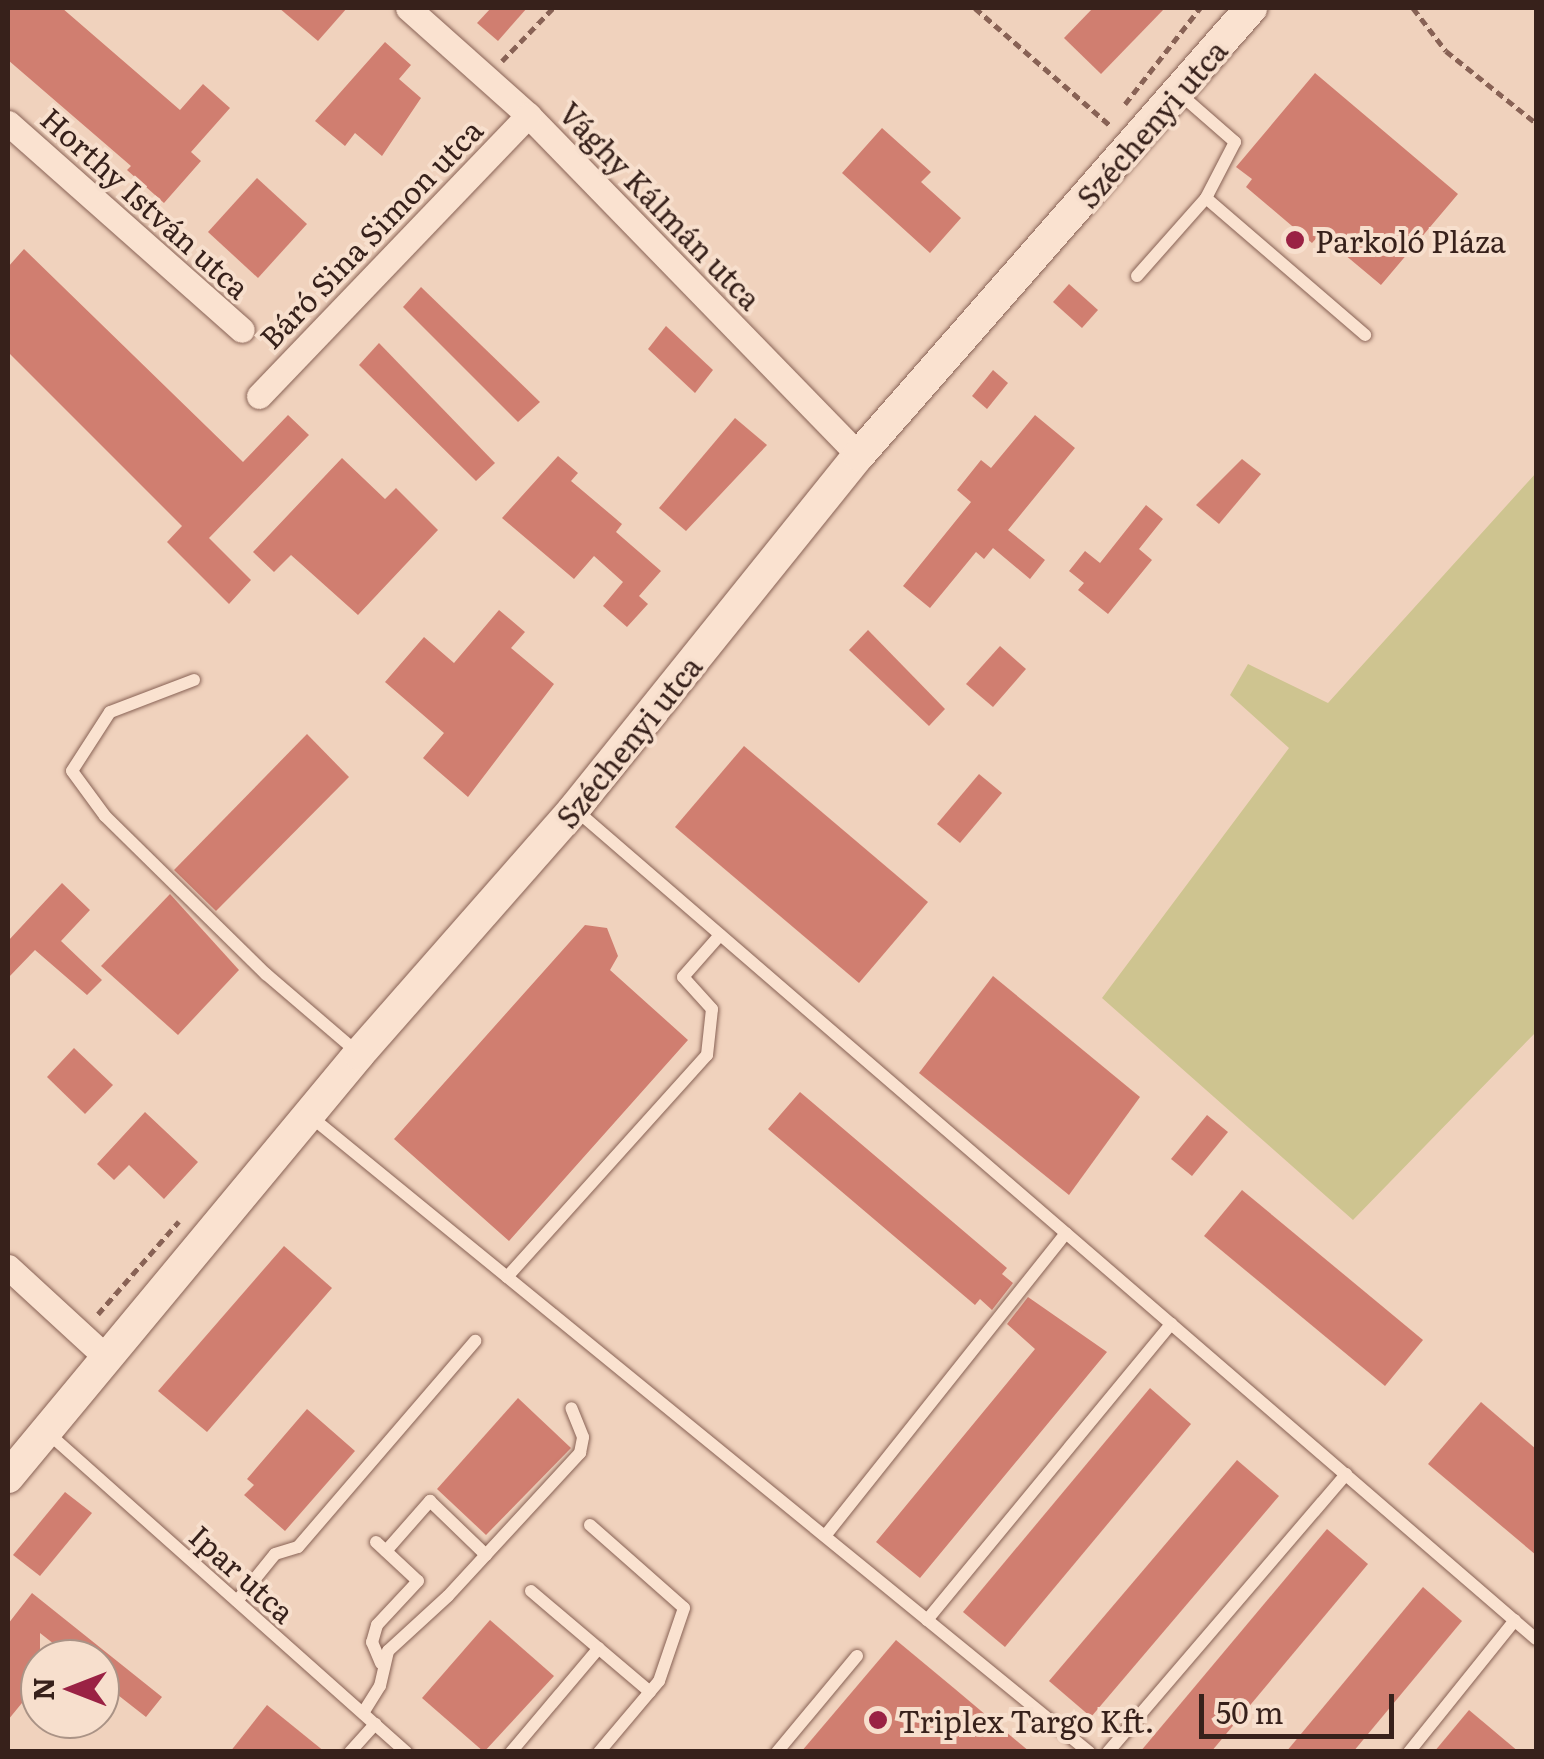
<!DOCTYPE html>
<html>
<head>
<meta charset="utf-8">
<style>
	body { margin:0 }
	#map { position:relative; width:1544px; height:1759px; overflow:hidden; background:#f0d2bd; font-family:Literata,serif }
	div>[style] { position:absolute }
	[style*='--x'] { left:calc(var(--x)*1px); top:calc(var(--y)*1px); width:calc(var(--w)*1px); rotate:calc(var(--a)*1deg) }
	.green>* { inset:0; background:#cec490 }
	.building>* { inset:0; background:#d07e70 }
	.path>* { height:5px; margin-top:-2.5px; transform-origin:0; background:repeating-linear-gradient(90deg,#886255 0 8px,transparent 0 13px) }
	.roads { filter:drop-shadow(0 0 2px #886255) drop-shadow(0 0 2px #886255) }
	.lane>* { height:12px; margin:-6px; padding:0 6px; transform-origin:6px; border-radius:6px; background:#fae2d0 }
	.street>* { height:25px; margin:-12.5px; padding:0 12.5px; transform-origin:12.5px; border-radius:12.5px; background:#fae2d0 }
	.secondary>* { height:32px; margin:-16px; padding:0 16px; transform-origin:16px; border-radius:16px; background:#fae2d0 }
	.dots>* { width:28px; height:28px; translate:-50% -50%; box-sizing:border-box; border:5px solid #f7dfcd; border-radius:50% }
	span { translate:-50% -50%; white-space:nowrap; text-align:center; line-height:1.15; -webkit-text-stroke:8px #f7dfcd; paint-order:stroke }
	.street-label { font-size:30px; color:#37211b }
	.poi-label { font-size:30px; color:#37211b }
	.left { translate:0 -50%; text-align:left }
	.frame { position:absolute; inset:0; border:10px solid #37211b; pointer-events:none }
	.north { position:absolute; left:20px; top:1639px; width:100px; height:100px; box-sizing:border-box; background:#f7dfcd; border:2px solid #aa9386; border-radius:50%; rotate:270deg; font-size:28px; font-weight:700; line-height:40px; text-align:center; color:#37211b }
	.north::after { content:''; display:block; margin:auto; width:35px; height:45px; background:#9a2244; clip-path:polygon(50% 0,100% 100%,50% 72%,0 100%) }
	.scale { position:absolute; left:1199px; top:1694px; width:195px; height:45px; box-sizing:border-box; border:5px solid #37211b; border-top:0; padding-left:12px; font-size:30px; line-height:35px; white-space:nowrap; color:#37211b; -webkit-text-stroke:8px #f7dfcd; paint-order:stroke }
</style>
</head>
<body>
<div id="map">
	<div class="green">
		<i style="clip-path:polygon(1536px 473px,1536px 1032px,1353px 1220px,1102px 998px,1289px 748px,1230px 695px,1248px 664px,1328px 703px)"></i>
	</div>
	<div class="building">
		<i style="clip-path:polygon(8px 8px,62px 8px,180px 110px,203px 84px,230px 108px,191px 152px,201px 161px,164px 203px,127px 170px,131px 166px,8px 60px)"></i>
		<i style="clip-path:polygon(279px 8px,347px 8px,318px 41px)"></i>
		<i style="clip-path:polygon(491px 8px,527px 8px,498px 41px,477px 23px)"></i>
		<i style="clip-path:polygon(1093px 8px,1165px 8px,1101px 74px,1064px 38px)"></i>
		<i style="clip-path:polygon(385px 42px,411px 65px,399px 79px,421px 98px,382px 156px,355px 133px,345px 146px,315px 121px)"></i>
		<i style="clip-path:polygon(1315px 73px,1458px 194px,1381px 285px,1320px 234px,1312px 243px,1246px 187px,1252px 179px,1236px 167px)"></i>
		<i style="clip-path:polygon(882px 128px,931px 172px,921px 182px,961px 218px,930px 253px,842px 173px)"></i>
		<i style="clip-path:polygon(257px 178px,307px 224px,258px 278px,208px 232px)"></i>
		<i style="clip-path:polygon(24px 249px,243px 462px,288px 415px,309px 435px,209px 538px,251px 580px,229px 604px,167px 542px,182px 526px,8px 352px,8px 267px)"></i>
		<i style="clip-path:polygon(1069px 284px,1098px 310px,1082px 328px,1053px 302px)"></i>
		<i style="clip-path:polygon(421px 287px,540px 402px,518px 422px,403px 307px)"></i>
		<i style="clip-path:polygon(666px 326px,713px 370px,695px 393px,648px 349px)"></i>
		<i style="clip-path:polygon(379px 343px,495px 463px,476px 481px,359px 365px)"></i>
		<i style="clip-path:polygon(993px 370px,1008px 383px,987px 409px,972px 396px)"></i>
		<i style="clip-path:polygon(1035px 415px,1075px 448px,1008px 530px,1045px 560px,1030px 579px,993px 548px,984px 559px,976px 552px,930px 608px,903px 586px,971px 502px,957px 490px,981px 460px,991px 468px)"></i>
		<i style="clip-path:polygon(735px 418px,767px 445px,686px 531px,659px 508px)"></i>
		<i style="clip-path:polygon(558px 456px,578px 473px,571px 481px,622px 524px,616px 532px,661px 571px,639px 596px,648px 604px,627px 627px,603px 606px,623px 582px,594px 556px,574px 579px,502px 518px)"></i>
		<i style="clip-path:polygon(342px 458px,385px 499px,396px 488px,438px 530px,358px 615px,291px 555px,274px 572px,253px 552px)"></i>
		<i style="clip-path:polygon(1242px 459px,1261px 474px,1219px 524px,1196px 505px)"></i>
		<i style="clip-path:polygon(1146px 505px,1163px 519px,1139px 549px,1152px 560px,1108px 614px,1078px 590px,1084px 583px,1069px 571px,1085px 551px,1100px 563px)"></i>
		<i style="clip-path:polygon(499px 610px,525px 632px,511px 648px,554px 684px,468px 797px,423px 758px,444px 733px,385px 682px,424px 637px,454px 663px)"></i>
		<i style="clip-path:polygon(868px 630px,945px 709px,929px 726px,849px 650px)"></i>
		<i style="clip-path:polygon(1000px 646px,1026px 669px,993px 707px,966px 684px)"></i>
		<i style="clip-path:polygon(307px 734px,349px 777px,216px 911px,174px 870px)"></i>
		<i style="clip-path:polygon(744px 746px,928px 902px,859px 983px,675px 827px)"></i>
		<i style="clip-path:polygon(979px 774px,1002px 793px,960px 843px,937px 824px)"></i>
		<i style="clip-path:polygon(62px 883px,90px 910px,61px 941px,102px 980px,87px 995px,35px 950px,8px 978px,8px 941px)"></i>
		<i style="clip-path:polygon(170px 894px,239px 970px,178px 1035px,101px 966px)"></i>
		<i style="clip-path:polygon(585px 925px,607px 928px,618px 956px,610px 970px,688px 1040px,509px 1241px,394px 1139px)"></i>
		<i style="clip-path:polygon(993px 976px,1140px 1097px,1069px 1195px,919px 1073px)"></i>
		<i style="clip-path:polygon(74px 1048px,113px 1085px,85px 1114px,47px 1077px)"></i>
		<i style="clip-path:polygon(800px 1092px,1007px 1268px,1002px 1274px,1013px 1283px,992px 1310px,980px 1299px,975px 1305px,768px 1129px)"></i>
		<i style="clip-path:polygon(145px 1112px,198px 1162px,164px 1199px,129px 1165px,114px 1180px,97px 1164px)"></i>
		<i style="clip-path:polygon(1207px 1115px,1228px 1132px,1192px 1176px,1171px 1159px)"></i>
		<i style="clip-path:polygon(1242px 1190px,1423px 1340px,1385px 1386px,1204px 1236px)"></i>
		<i style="clip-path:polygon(284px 1246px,332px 1288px,207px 1432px,158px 1391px)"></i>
		<i style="clip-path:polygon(1028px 1297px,1107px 1352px,920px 1578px,876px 1542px,1035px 1349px,1007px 1324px)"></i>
		<i style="clip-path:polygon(1150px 1388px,1191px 1424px,1005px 1647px,963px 1612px)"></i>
		<i style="clip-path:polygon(518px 1398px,571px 1448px,486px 1535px,437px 1489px)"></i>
		<i style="clip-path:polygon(1481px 1402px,1536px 1449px,1536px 1555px,1428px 1464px)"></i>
		<i style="clip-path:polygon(307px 1409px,355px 1451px,285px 1531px,244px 1495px,254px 1485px,247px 1479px)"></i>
		<i style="clip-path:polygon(1237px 1460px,1279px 1496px,1091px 1717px,1049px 1681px)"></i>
		<i style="clip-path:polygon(65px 1492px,92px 1513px,40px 1576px,13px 1555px)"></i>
		<i style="clip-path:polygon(1327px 1529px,1368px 1564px,1211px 1752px,1140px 1752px)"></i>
		<i style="clip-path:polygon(1423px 1587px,1462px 1621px,1353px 1752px,1286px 1752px)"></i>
		<i style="clip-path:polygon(32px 1593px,162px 1697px,146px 1717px,100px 1681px,100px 1659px,73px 1659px,40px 1633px,40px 1681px,8px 1720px,8px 1624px)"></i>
		<i style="clip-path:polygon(490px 1620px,554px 1676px,484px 1752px,422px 1698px)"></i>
		<i style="clip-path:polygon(896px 1640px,955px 1689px,1030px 1752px,801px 1752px)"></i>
		<i style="clip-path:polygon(267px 1705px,325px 1752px,230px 1752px)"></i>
		<i style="clip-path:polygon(1469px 1710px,1519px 1752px,1434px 1752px)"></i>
	</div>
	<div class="path">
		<i style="--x:975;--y:8;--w:181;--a:41"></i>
		<i style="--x:1413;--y:8;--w:54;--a:52.5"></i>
		<i style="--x:1446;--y:51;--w:115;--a:38.7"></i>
		<i style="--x:502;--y:61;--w:74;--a:-46.1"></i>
		<i style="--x:1125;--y:104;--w:122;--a:-52"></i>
		<i style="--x:98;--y:1314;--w:123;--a:-48.9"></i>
	</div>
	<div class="roads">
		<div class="lane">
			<i style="--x:1180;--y:94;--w:73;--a:41.1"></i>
			<i style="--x:1235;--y:142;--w:63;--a:117.4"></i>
			<i style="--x:1206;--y:198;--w:210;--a:40.7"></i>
			<i style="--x:1137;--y:276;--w:104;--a:-48.5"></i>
			<i style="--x:194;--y:680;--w:90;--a:159.1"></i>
			<i style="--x:110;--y:712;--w:70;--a:122.8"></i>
			<i style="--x:72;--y:771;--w:56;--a:53.7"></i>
			<i style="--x:105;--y:816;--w:226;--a:44.5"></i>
			<i style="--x:266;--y:974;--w:120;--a:40.6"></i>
			<i style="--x:577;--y:811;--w:1267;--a:40.81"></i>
			<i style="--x:310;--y:1116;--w:1006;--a:39.23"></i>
			<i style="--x:507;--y:1277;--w:299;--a:-48"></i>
			<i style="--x:707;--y:1055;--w:46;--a:-83.8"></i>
			<i style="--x:712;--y:1009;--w:43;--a:-132.2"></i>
			<i style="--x:683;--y:977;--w:56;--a:-48.6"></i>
			<i style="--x:48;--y:1433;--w:480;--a:41.7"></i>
			<i style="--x:590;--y:1525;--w:125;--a:41.4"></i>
			<i style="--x:684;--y:1608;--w:77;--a:108.9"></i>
			<i style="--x:659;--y:1681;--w:93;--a:130.2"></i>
			<i style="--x:825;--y:1536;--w:387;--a:-51.5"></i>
			<i style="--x:376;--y:1542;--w:57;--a:42.9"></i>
			<i style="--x:418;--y:1581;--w:60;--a:133"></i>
			<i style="--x:377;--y:1625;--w:18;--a:106"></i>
			<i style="--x:372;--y:1642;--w:23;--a:67"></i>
			<i style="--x:386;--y:1551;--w:67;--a:-48.7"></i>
			<i style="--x:430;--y:1501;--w:78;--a:44"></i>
			<i style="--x:531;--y:1591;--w:156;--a:40.3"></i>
			<i style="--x:237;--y:1601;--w:60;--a:-51"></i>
			<i style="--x:275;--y:1554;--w:24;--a:-17"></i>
			<i style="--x:298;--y:1547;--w:272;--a:-49.3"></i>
			<i style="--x:927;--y:1620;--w:384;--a:-50.5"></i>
			<i style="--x:363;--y:1713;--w:32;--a:-58"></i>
			<i style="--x:380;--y:1686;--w:36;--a:-77"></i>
			<i style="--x:388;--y:1651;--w:81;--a:-42.5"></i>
			<i style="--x:448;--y:1596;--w:195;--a:-47.3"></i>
			<i style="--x:580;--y:1453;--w:16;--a:-79"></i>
			<i style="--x:583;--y:1437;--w:31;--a:-112"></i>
			<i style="--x:350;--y:1752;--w:38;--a:-48"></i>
			<i style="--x:511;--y:1752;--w:136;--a:-49.8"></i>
			<i style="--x:777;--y:1752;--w:125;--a:-50.2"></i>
			<i style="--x:1108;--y:1752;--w:366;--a:-49.4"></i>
			<i style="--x:1409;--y:1752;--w:169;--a:-51.2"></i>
		</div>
		<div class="street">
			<i style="--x:408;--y:8;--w:161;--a:41.7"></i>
			<i style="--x:528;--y:115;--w:475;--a:45.8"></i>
			<i style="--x:8;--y:123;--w:312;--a:41.5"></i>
			<i style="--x:259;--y:396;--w:389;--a:-46.2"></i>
			<i style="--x:8;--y:1267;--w:133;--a:42.6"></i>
		</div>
		<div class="secondary">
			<i style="--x:8;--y:1477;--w:550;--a:-50.31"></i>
			<i style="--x:359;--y:1054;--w:326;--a:-48.7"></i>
			<i style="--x:574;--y:809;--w:454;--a:-51.2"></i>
			<i style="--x:859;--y:455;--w:595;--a:-48.75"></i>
		</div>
	</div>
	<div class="dots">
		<i style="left:1295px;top:240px;background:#9a2244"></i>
		<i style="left:878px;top:1720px;background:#9a2244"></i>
	</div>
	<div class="street-label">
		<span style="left:1151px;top:123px;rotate:-49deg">Széchenyi utca</span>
		<span style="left:146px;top:202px;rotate:42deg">Horthy István utca</span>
		<span style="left:661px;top:205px;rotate:46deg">Vághy Kálmán utca</span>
		<span style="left:370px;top:233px;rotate:-46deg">Báró Sina Simon utca</span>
		<span style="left:628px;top:741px;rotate:-51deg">Széchenyi utca</span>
		<span style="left:243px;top:1573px;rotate:42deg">Ipar utca</span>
	</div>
	<div class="poi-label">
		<span class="left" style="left:1315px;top:240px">Parkoló Pláza</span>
		<span class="left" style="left:898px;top:1720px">Triplex Targo Kft.</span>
	</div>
	<div class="frame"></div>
	<div class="north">N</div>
	<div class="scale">50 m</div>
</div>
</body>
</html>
